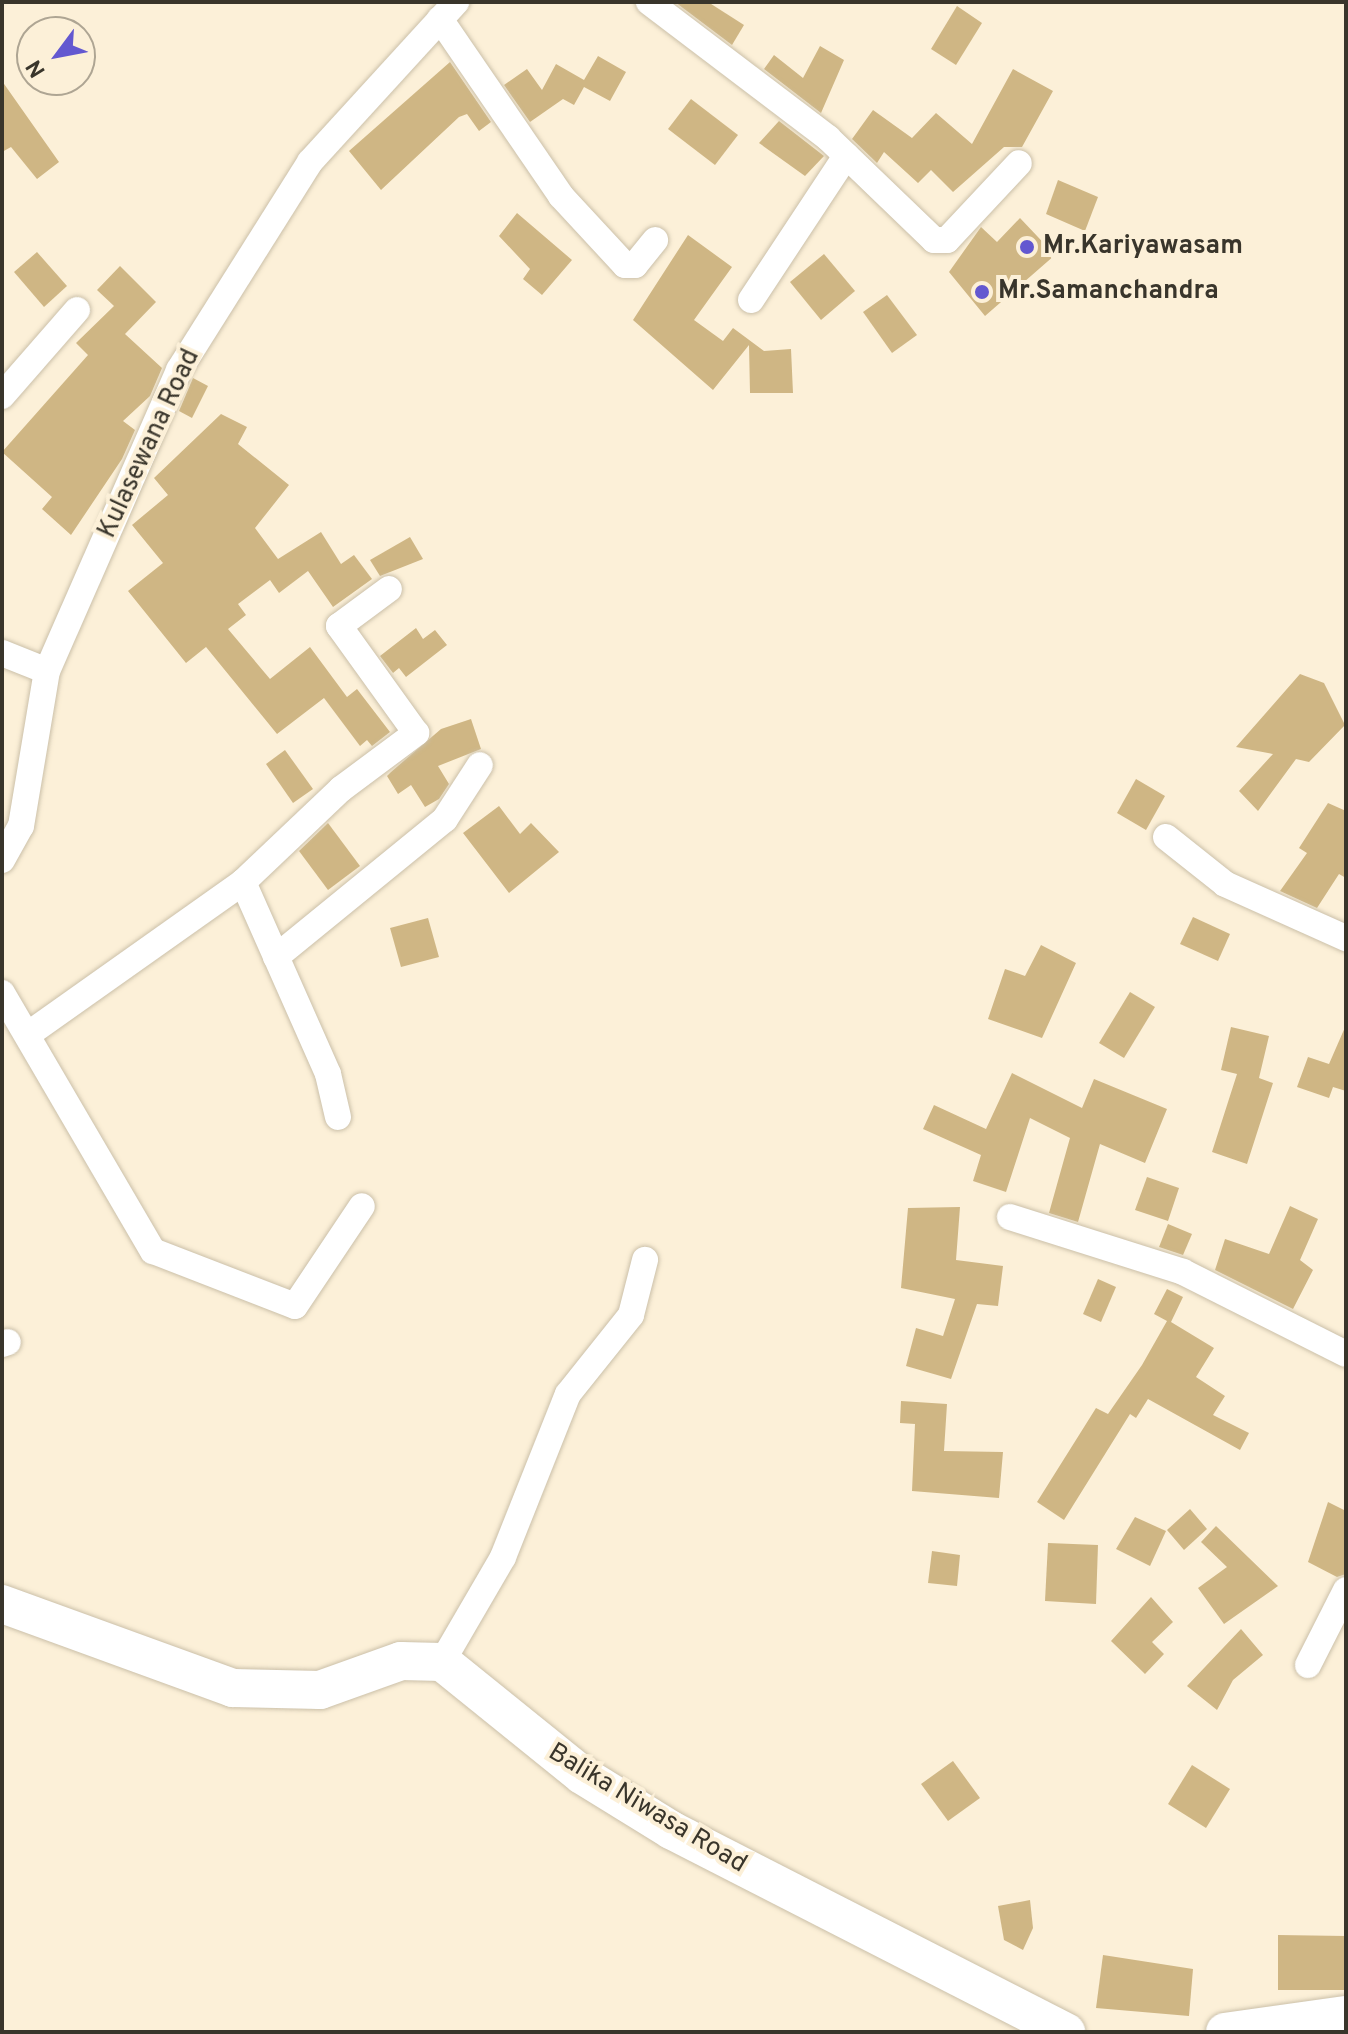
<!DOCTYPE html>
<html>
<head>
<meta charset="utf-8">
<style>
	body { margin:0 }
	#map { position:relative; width:1348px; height:2034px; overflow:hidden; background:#fcf0d8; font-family:Overpass,sans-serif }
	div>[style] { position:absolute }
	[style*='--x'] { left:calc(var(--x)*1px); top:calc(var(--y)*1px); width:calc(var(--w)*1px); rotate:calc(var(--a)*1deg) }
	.building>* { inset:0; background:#cfb684 }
	.roads { filter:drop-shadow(0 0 2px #cbc0a9) drop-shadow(0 0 2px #cbc0a9) }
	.street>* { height:26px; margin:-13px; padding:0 13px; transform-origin:13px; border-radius:13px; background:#fff }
	.secondary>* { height:38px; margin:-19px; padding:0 19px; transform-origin:19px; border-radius:19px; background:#fff }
	.dots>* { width:22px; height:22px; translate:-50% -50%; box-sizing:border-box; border:4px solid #fcf0d8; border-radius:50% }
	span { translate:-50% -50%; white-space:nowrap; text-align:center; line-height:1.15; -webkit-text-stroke:8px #fcf0d8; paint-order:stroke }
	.poi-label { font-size:26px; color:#39352b; font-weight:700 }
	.left { translate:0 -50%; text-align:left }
	.street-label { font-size:26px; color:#39352b }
	.frame { position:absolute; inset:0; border:4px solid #39352b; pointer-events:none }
	.north { position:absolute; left:16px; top:16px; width:80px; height:80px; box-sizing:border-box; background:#fcf0d8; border:2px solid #aea593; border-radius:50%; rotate:238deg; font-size:22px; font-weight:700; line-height:32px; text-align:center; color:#39352b }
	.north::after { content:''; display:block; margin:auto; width:28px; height:36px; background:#6358d0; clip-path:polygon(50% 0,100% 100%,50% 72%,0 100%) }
</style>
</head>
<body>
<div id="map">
	<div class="building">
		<i style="clip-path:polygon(675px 2px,708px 2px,744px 25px,732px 45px)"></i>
		<i style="clip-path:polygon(957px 6px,982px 23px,956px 65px,931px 49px)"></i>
		<i style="clip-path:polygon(820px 46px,844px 60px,821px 113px,764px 69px,774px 55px,803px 78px)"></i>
		<i style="clip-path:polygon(598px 56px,626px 72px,610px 101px,584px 87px,574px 105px,563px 99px,530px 122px,504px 85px,527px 69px,542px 90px,556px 64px,584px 80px)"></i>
		<i style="clip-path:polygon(450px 62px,491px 122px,479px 131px,467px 114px,459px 117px,381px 190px,349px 151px)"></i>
		<i style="clip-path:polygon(1013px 69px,1053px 91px,1022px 147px,1004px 147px,953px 192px,931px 170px,918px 183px,884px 152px,877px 163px,852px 139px,873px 110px,912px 138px,936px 113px,972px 144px)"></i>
		<i style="clip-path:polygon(2px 81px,59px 162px,37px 179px,11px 147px,2px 152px)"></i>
		<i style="clip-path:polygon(691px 99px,738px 135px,715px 165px,668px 129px)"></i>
		<i style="clip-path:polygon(779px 121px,824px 156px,805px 176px,759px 143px)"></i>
		<i style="clip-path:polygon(1058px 180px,1098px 197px,1085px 231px,1046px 214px)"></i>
		<i style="clip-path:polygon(517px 213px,572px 260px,542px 295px,523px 279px,530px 269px,499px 236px)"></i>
		<i style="clip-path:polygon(1020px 218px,1055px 255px,985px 316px,949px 272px,981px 227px,997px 242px)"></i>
		<i style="clip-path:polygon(688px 235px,732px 267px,694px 320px,723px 341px,733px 328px,764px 351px,791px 349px,793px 393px,750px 393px,749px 345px,713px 390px,633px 320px)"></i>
		<i style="clip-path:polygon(37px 252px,67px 286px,44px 307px,14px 272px)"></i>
		<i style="clip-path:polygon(824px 254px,855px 291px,821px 320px,790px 282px)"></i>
		<i style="clip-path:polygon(120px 266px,156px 302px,125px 334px,162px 368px,150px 396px,123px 421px,135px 430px,122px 459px,71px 535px,42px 509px,52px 497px,2px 452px,88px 355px,76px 343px,114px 306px,97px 290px)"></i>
		<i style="clip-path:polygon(887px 295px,917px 335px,892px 353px,863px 312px)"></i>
		<i style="clip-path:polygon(193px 378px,208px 386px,192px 418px,179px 411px)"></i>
		<i style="clip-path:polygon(221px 414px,247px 427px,238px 444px,289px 485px,255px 528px,278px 559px,321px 532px,341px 564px,354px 555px,372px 579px,333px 607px,308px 571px,279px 593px,270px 580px,238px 604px,246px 615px,228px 629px,270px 679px,310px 647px,347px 697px,357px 689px,390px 732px,372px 746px,367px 740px,360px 746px,324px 698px,277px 734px,206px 647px,186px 663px,128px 591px,163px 563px,132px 525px,168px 495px,154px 478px)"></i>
		<i style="clip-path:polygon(410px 537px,423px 559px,380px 576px,370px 560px)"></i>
		<i style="clip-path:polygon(416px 628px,423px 639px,435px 630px,447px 645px,406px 677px,399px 668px,393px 673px,380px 656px)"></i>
		<i style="clip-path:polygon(1300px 674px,1324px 683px,1345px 725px,1309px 762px,1296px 759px,1258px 811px,1239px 791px,1273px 754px,1236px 747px)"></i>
		<i style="clip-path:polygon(471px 719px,481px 749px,438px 766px,449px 784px,439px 799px,425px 807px,411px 785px,398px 794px,387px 776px,391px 772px,441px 729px)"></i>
		<i style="clip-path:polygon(285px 750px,313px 789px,293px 803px,266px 764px)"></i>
		<i style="clip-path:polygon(1136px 779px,1165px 796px,1146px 830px,1117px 813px)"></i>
		<i style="clip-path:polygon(1328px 803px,1346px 811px,1346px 878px,1339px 874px,1317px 908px,1280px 891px,1307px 853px,1299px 848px)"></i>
		<i style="clip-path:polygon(499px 806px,520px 834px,531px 823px,559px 852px,509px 893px,463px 833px)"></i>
		<i style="clip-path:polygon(328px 823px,360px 866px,328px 890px,299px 851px)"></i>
		<i style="clip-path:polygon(1193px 917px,1230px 934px,1218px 961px,1180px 944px)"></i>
		<i style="clip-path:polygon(428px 918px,439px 957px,401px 967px,390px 928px)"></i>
		<i style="clip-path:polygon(1041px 945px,1076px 963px,1042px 1038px,988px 1019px,1005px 969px,1025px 976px)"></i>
		<i style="clip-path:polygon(1130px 992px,1155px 1007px,1124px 1058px,1099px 1043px)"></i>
		<i style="clip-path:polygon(1346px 1025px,1346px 1091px,1333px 1087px,1329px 1098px,1297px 1087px,1308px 1057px,1329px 1064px)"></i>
		<i style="clip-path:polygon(1231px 1027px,1269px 1036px,1259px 1078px,1273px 1083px,1247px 1164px,1212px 1152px,1237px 1074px,1221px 1070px)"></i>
		<i style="clip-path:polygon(1012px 1073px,1082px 1108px,1094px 1079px,1167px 1109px,1145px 1163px,1100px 1144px,1078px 1222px,1049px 1213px,1070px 1138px,1030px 1118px,1006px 1192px,973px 1181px,981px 1155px,923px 1129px,934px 1105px,986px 1129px)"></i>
		<i style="clip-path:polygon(1147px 1177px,1179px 1188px,1168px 1221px,1135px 1210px)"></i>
		<i style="clip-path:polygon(1290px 1206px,1318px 1219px,1300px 1260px,1313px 1270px,1293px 1309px,1215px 1270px,1225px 1239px,1269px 1254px)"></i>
		<i style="clip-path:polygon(960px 1207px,956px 1260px,1003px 1266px,998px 1306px,977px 1304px,951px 1379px,906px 1366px,916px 1328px,943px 1336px,955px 1299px,901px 1288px,908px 1208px)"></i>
		<i style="clip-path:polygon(1168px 1224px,1192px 1234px,1183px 1255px,1159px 1247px)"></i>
		<i style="clip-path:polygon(1098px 1279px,1116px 1287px,1101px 1322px,1083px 1314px)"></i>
		<i style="clip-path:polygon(1167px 1289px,1183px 1297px,1171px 1322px,1214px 1348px,1196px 1377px,1225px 1396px,1213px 1415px,1249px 1433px,1240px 1450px,1148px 1399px,1136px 1418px,1130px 1414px,1064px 1520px,1037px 1502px,1096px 1408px,1108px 1414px,1142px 1365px,1167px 1321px,1154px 1314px)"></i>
		<i style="clip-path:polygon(901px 1401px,947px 1404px,944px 1451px,1003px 1452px,999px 1498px,912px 1491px,915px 1424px,900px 1423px)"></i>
		<i style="clip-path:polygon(1328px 1502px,1346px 1511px,1346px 1574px,1337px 1577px,1308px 1562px)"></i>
		<i style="clip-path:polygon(1190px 1509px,1207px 1529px,1184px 1550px,1167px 1530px)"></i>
		<i style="clip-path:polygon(1135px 1517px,1166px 1531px,1150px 1566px,1116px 1549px)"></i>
		<i style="clip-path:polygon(1216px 1526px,1278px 1586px,1224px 1624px,1198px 1588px,1227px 1567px,1201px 1542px)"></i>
		<i style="clip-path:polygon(1048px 1543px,1098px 1545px,1096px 1604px,1045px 1601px)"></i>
		<i style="clip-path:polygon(932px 1551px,960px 1555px,957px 1586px,928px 1583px)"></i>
		<i style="clip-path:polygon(1151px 1597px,1173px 1622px,1152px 1642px,1164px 1654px,1145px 1674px,1111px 1641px)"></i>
		<i style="clip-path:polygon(1241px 1629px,1263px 1655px,1233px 1680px,1217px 1710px,1187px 1686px)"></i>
		<i style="clip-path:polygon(953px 1761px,980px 1798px,948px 1821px,921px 1784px)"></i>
		<i style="clip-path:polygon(1192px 1765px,1230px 1789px,1206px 1828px,1168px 1804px)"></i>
		<i style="clip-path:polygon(1030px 1900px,1033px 1928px,1023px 1950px,1004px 1940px,998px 1906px)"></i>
		<i style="clip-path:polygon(1278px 1935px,1346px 1936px,1346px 1990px,1278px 1990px)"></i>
		<i style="clip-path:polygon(1103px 1955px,1193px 1969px,1189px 2016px,1096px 2008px)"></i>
	</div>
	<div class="roads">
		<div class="street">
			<i style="--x:649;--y:2;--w:225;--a:37.2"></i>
			<i style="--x:828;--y:138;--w:147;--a:43.9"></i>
			<i style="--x:934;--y:240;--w:13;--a:0"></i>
			<i style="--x:947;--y:240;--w:105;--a:-46.9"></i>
			<i style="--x:440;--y:19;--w:214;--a:55.6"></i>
			<i style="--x:561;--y:196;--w:94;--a:47.2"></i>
			<i style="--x:625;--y:265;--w:10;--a:0"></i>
			<i style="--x:635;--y:265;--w:32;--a:-51"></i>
			<i style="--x:751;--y:300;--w:173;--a:-56.6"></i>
			<i style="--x:2;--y:396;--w:114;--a:-48.9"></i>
			<i style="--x:2;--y:653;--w:48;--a:21.8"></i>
			<i style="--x:1166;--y:837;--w:75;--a:38.5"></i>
			<i style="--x:1225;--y:884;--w:133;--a:24.1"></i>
			<i style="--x:2;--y:860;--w:39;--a:-61"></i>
			<i style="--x:21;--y:826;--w:157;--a:-80.5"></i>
			<i style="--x:47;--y:671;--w:329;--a:-66.3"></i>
			<i style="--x:179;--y:370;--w:246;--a:-57.8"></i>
			<i style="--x:310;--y:162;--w:217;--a:-47.6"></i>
			<i style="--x:243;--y:882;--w:210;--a:66.1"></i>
			<i style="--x:328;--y:1074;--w:44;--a:76.9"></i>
			<i style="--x:276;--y:957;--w:218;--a:-39.2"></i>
			<i style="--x:445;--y:819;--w:64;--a:-57.1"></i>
			<i style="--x:2;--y:993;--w:299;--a:59.7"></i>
			<i style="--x:153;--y:1251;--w:152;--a:21.2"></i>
			<i style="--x:295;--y:1306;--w:120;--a:-56.2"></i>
			<i style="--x:30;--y:1033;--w:261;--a:-35.3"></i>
			<i style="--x:243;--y:882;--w:135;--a:-43.5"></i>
			<i style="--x:341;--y:789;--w:94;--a:-36.7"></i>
			<i style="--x:416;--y:733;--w:132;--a:-125.7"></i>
			<i style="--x:339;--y:626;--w:62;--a:-36.5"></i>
			<i style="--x:1010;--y:1217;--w:182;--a:17.6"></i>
			<i style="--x:1183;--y:1272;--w:182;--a:26.7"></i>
			<i style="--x:2;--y:1344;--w:6;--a:-18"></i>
			<i style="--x:442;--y:1662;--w:121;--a:-59.8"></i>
			<i style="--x:503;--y:1557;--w:175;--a:-68.3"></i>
			<i style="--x:568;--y:1394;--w:101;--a:-51.4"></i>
			<i style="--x:631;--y:1315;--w:57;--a:-75.7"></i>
			<i style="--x:1308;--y:1665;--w:84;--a:-63.1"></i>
		</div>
		<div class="secondary">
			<i style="--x:2;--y:1604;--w:246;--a:20"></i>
			<i style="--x:233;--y:1688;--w:87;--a:1.3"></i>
			<i style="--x:320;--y:1690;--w:86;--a:-19.7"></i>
			<i style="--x:401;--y:1661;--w:41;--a:1.4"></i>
			<i style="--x:442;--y:1662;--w:180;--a:38.9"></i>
			<i style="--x:582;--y:1775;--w:105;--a:31.7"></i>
			<i style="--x:671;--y:1830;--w:444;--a:27.1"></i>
			<i style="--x:1225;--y:2032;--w:122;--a:-8"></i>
		</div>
	</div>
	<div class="dots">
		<i style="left:1027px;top:247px;background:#6358d0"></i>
		<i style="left:982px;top:292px;background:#6358d0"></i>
	</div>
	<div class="poi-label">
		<span class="left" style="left:1043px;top:247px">Mr.Kariyawasam</span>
		<span class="left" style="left:998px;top:292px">Mr.Samanchandra</span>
	</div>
	<div class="street-label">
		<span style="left:150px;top:444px;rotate:-65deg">Kulasewana Road</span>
		<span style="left:647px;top:1809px;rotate:31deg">Balika Niwasa Road</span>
	</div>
	<div class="frame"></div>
	<div class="north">N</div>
</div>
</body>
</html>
